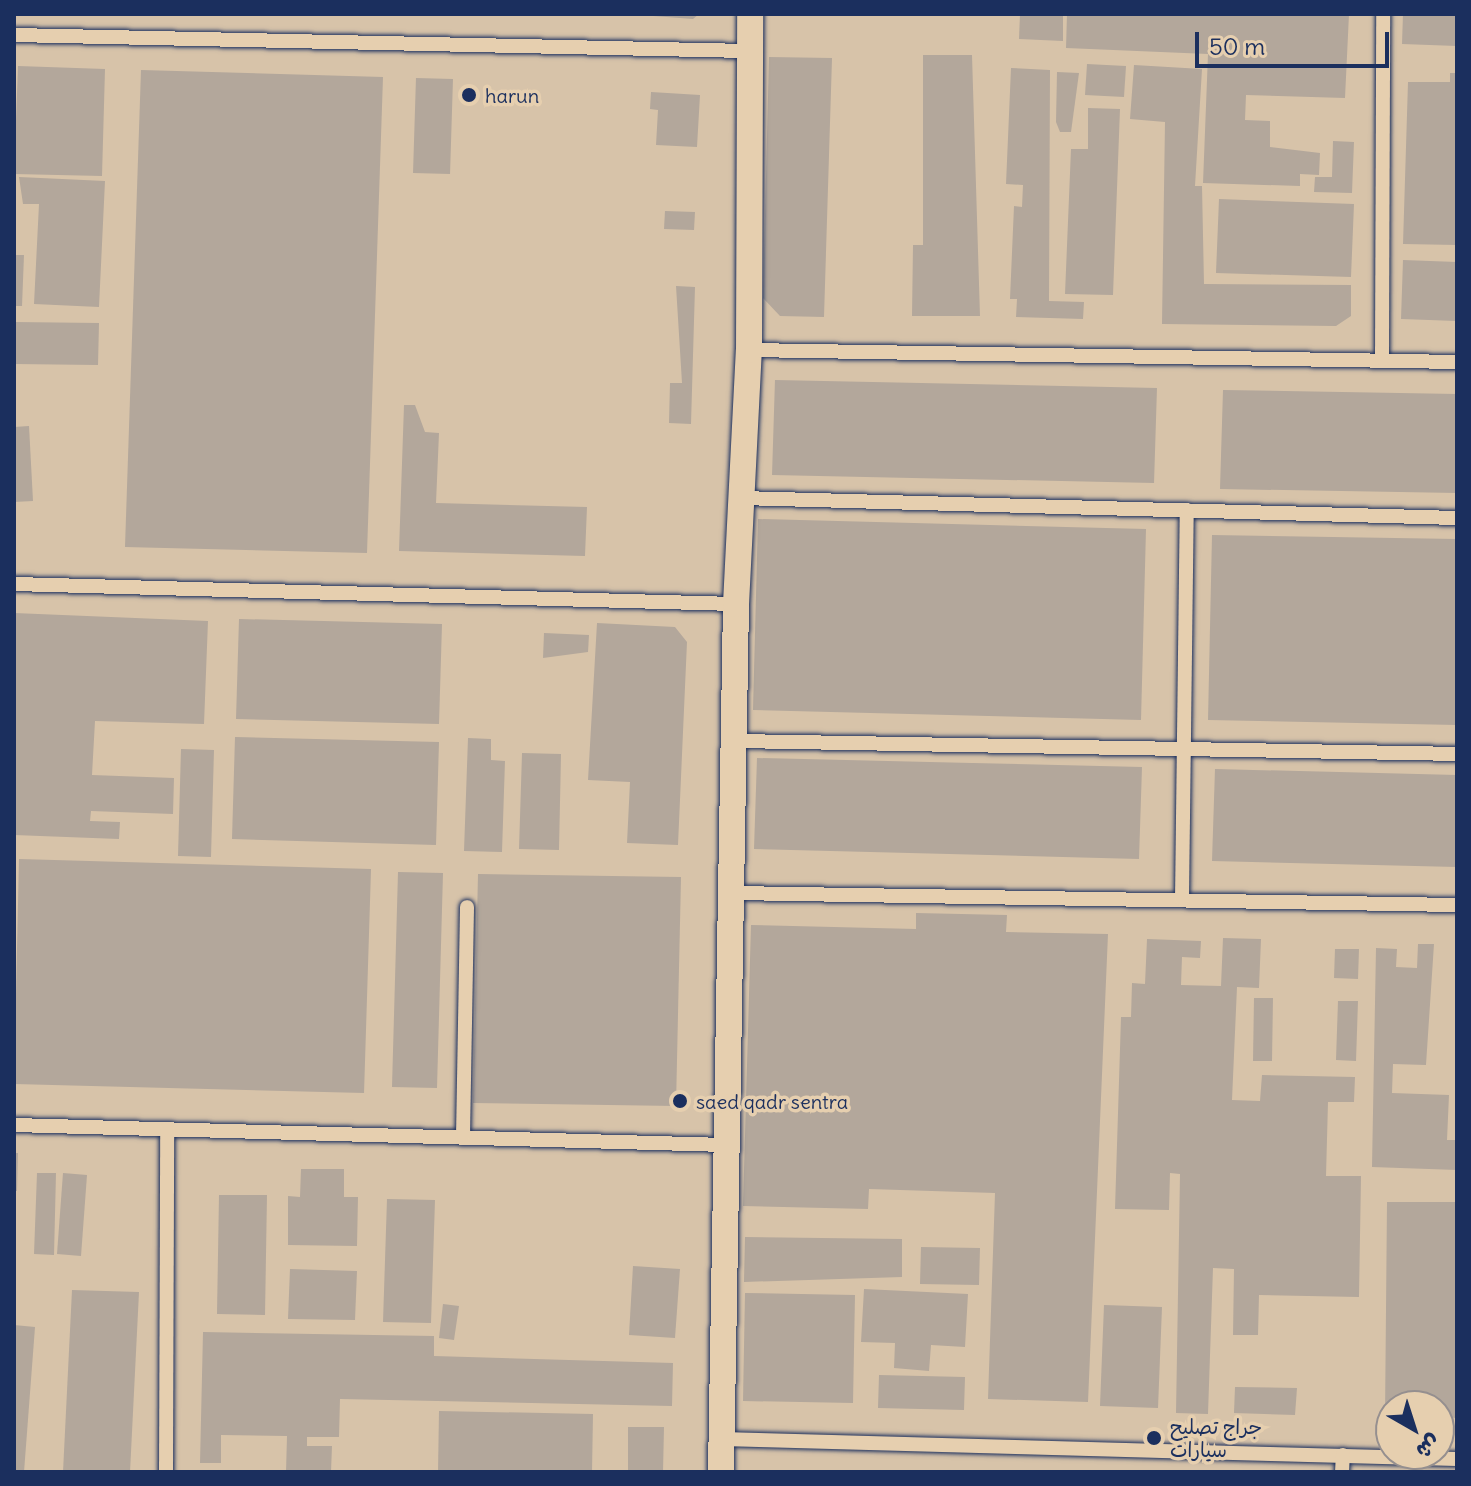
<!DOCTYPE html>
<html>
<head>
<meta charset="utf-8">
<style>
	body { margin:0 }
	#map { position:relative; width:1471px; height:1486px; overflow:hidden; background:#e6cfaf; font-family:Delius,"Playpen Sans Arabic",sans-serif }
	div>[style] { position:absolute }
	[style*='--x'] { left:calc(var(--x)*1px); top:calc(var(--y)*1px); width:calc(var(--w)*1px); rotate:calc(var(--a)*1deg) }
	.built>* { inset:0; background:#d7c3a9 }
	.building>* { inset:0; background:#b3a79b }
	.roads { filter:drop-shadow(0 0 2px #1b2f5e) drop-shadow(0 0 2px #1b2f5e) }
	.lane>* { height:14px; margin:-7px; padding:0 7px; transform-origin:7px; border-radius:7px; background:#e6cfaf }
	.street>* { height:26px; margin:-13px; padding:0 13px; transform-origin:13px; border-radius:13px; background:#e6cfaf }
	.dots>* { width:22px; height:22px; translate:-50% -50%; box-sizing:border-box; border:4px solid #e6cfaf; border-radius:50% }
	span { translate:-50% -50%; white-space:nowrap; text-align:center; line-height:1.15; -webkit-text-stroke:7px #e6cfaf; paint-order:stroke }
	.poi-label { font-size:20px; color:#1b2f5e }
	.left { translate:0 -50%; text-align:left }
	.frame { position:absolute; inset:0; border:16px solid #1b2f5e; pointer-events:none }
	.north { position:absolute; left:1375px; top:1390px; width:80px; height:80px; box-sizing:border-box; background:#e6cfaf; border:2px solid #958f8f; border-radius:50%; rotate:141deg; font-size:22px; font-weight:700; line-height:32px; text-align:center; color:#1b2f5e }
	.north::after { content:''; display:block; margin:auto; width:28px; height:36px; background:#1b2f5e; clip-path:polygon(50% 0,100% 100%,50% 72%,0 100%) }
	.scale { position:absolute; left:1195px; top:32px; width:194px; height:36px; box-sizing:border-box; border:4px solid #1b2f5e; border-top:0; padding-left:10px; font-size:24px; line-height:28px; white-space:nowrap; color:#1b2f5e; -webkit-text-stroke:6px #e6cfaf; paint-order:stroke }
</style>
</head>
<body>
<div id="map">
	<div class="built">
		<i style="clip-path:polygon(evenodd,14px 14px,1457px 14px,1457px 1472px,14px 1472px,14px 14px,1391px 1406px,1439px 1406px,1439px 1454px,1391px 1454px,1391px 1406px)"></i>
	</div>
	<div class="building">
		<i style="clip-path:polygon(627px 14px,699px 14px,693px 19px)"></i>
		<i style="clip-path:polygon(1020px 14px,1063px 14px,1063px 41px,1019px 39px)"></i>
		<i style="clip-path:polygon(1067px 14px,1349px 14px,1345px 98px,1246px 95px,1245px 120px,1270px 121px,1270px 147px,1320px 153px,1319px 175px,1300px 174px,1300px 186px,1203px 183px,1208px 54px,1066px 48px)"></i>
		<i style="clip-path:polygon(1403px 14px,1457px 14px,1457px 46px,1402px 44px)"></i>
		<i style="clip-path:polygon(923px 55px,972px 55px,980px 316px,912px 316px,913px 245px,923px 245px)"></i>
		<i style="clip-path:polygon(769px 57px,832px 58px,824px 317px,780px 316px,763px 298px)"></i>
		<i style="clip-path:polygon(1087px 64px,1126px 66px,1124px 97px,1085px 95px)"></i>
		<i style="clip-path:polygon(1134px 65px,1202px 69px,1195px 186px,1202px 186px,1204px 284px,1351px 285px,1351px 316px,1336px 326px,1162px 324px,1165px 122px,1130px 119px)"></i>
		<i style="clip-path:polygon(18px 66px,105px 69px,102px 176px,14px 174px)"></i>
		<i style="clip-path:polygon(1011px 68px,1050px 70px,1049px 301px,1084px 302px,1083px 319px,1016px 317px,1017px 299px,1010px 299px,1014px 206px,1022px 207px,1023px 185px,1006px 184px)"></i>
		<i style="clip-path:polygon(141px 70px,383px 77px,367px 553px,125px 547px)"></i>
		<i style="clip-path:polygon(1057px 72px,1079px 73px,1071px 132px,1060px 132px,1056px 122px)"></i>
		<i style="clip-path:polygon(1450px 73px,1457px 73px,1457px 245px,1403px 244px,1408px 82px,1450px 82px)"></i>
		<i style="clip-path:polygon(416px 78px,453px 79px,450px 174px,413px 173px)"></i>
		<i style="clip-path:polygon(651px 92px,700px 95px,697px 147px,656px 145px,658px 110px,650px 109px)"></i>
		<i style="clip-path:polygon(1088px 108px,1120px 109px,1113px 295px,1065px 294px,1071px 149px,1088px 149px)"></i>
		<i style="clip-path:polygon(1333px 141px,1354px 142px,1352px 193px,1314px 192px,1315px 177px,1332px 177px)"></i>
		<i style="clip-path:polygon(19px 177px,105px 181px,99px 307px,34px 304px,39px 204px,23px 204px)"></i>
		<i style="clip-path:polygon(1219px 199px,1354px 204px,1351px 277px,1216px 273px)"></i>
		<i style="clip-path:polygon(665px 211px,695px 212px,694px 230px,664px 229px)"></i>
		<i style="clip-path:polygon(14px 255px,24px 255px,22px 306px,14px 306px)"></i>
		<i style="clip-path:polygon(1403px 260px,1457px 262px,1457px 321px,1401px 319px)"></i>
		<i style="clip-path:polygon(676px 286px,695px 287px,691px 424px,669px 423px,670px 383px,682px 383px)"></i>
		<i style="clip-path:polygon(14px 322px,99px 323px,98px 365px,14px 364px)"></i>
		<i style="clip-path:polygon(775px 380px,1157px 388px,1154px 483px,772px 475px)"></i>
		<i style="clip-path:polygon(1223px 390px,1457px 394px,1457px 493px,1220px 489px)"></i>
		<i style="clip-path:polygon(404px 405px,415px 405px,425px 432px,439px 433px,436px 503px,587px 507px,585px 556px,399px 551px)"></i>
		<i style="clip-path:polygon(29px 426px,33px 501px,14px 502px,14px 427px)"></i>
		<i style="clip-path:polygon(758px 519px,1146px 529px,1141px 720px,753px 710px)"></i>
		<i style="clip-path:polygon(1212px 535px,1457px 539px,1457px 725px,1208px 720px)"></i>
		<i style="clip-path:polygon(14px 613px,208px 621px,204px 724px,95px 721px,92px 775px,174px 778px,173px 814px,91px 811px,90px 821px,120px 822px,119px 839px,14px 835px)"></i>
		<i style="clip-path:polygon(239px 619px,442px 624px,439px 724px,236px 719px)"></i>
		<i style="clip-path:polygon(597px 623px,675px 627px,687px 642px,678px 845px,627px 843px,630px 782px,588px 780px)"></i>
		<i style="clip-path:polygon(544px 633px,589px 635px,588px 652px,543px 658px)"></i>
		<i style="clip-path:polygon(235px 737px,439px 742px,436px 845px,232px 839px)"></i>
		<i style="clip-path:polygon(468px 738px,491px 739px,491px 760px,505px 761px,502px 852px,464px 851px)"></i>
		<i style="clip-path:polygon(181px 749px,214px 750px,211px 857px,178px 856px)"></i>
		<i style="clip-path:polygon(522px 753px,561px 754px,559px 850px,519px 849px)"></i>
		<i style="clip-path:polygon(757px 758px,1142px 767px,1139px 859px,754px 849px)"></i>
		<i style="clip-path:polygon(1215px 769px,1457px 775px,1457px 867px,1212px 861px)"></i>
		<i style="clip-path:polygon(19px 859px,371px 869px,364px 1093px,14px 1084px)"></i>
		<i style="clip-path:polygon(398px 872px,443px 873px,437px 1088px,392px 1087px)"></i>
		<i style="clip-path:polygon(478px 874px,681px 877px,676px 1106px,473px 1103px)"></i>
		<i style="clip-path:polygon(916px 913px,1007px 915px,1006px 932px,1108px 934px,1088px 1402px,988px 1399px,995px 1193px,869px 1189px,868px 1209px,743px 1206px,751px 925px,916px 929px)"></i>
		<i style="clip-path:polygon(1223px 938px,1261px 939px,1259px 988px,1237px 987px,1232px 1100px,1260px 1101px,1262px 1075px,1355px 1077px,1354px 1102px,1328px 1102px,1326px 1176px,1361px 1176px,1359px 1297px,1259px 1295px,1258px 1335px,1233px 1335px,1234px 1269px,1213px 1268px,1208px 1414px,1176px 1413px,1180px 1174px,1170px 1173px,1169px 1210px,1115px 1209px,1121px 1017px,1131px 1017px,1132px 983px,1145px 984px,1147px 939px,1201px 941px,1200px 958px,1182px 957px,1181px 985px,1221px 986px)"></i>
		<i style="clip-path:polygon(1418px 944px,1434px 944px,1426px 1065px,1393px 1064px,1392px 1093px,1449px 1095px,1447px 1140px,1457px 1140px,1457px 1170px,1372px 1167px,1376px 948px,1397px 949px,1396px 967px,1417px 968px)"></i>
		<i style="clip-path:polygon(1335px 949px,1359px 949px,1358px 979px,1334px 978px)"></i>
		<i style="clip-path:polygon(1254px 998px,1273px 998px,1272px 1061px,1253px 1061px)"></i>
		<i style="clip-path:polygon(1338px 1001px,1358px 1001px,1356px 1061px,1336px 1060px)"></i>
		<i style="clip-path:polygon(14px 1153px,18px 1153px,17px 1191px,14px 1191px)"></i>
		<i style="clip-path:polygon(301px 1169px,344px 1169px,344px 1197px,358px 1197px,357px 1246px,288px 1245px,288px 1196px,300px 1197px)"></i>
		<i style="clip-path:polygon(37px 1173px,56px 1173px,54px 1255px,34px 1254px)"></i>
		<i style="clip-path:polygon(63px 1173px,87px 1175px,81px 1256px,57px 1254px)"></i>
		<i style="clip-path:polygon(219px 1195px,267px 1195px,265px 1315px,217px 1314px)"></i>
		<i style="clip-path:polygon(387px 1199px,435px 1200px,431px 1323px,383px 1322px)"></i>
		<i style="clip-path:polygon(1387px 1202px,1457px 1202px,1457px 1418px,1439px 1417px,1439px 1406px,1391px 1406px,1385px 1417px)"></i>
		<i style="clip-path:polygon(745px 1237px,902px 1239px,902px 1277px,744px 1282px)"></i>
		<i style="clip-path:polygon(921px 1247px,980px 1248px,979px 1285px,920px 1284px)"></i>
		<i style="clip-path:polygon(633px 1266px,680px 1269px,675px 1338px,629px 1335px)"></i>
		<i style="clip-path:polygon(290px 1269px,357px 1271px,355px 1320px,288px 1319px)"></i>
		<i style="clip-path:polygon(864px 1289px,968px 1294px,965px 1347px,931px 1345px,929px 1371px,894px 1368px,895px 1343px,861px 1342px)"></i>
		<i style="clip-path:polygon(72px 1290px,139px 1292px,130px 1472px,63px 1472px)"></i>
		<i style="clip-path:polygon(745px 1293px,855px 1295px,853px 1403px,743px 1401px)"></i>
		<i style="clip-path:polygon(443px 1304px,459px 1306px,454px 1340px,439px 1338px)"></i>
		<i style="clip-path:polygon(1104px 1305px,1162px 1307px,1158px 1408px,1100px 1406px)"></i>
		<i style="clip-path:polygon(14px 1325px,35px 1327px,24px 1472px,14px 1472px)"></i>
		<i style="clip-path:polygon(203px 1332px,434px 1336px,434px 1356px,673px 1363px,672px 1406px,340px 1399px,339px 1437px,307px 1437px,307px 1446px,332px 1446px,331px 1472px,286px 1472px,287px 1436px,221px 1435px,221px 1463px,200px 1463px)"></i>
		<i style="clip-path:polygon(879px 1375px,965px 1377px,964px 1410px,878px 1408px)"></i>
		<i style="clip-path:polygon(1235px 1387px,1297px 1388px,1295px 1415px,1234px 1413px)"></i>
		<i style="clip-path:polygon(439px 1411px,593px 1414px,592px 1472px,438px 1472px)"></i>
		<i style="clip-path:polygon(628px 1427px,664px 1427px,663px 1472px,628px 1472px)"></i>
	</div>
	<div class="roads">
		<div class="lane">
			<i style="--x:14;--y:35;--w:736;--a:1.25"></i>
			<i style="--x:749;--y:350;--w:708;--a:0.97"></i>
			<i style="--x:1382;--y:359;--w:345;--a:-89.8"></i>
			<i style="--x:741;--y:498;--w:716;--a:1.6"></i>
			<i style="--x:14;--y:584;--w:722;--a:1.59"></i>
			<i style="--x:737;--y:741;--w:720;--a:1.03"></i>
			<i style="--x:733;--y:893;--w:724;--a:0.95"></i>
			<i style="--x:1182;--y:899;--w:389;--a:-89.3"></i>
			<i style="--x:14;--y:1125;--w:711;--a:1.61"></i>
			<i style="--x:463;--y:1137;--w:230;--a:-89"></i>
			<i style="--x:722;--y:1439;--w:735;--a:1.56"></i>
			<i style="--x:166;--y:1472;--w:343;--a:-89.8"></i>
			<i style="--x:1342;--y:1472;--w:17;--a:-87"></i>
		</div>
		<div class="street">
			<i style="--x:721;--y:1472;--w:868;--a:-89.01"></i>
			<i style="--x:736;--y:604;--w:254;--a:-87.1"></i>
			<i style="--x:749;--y:350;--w:336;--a:-89.8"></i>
		</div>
	</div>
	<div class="dots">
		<i style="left:469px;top:95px;background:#1b2f5e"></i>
		<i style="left:680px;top:1101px;background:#1b2f5e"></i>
		<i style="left:1154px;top:1438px;background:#1b2f5e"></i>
	</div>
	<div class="poi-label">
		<span class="left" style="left:485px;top:95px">harun</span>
		<span class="left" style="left:696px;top:1101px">saed qadr sentra</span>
		<span class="left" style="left:1170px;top:1438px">جراج تصليح<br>سيارات</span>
	</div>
	<div class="frame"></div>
	<div class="north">ش</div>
	<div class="scale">50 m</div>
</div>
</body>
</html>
